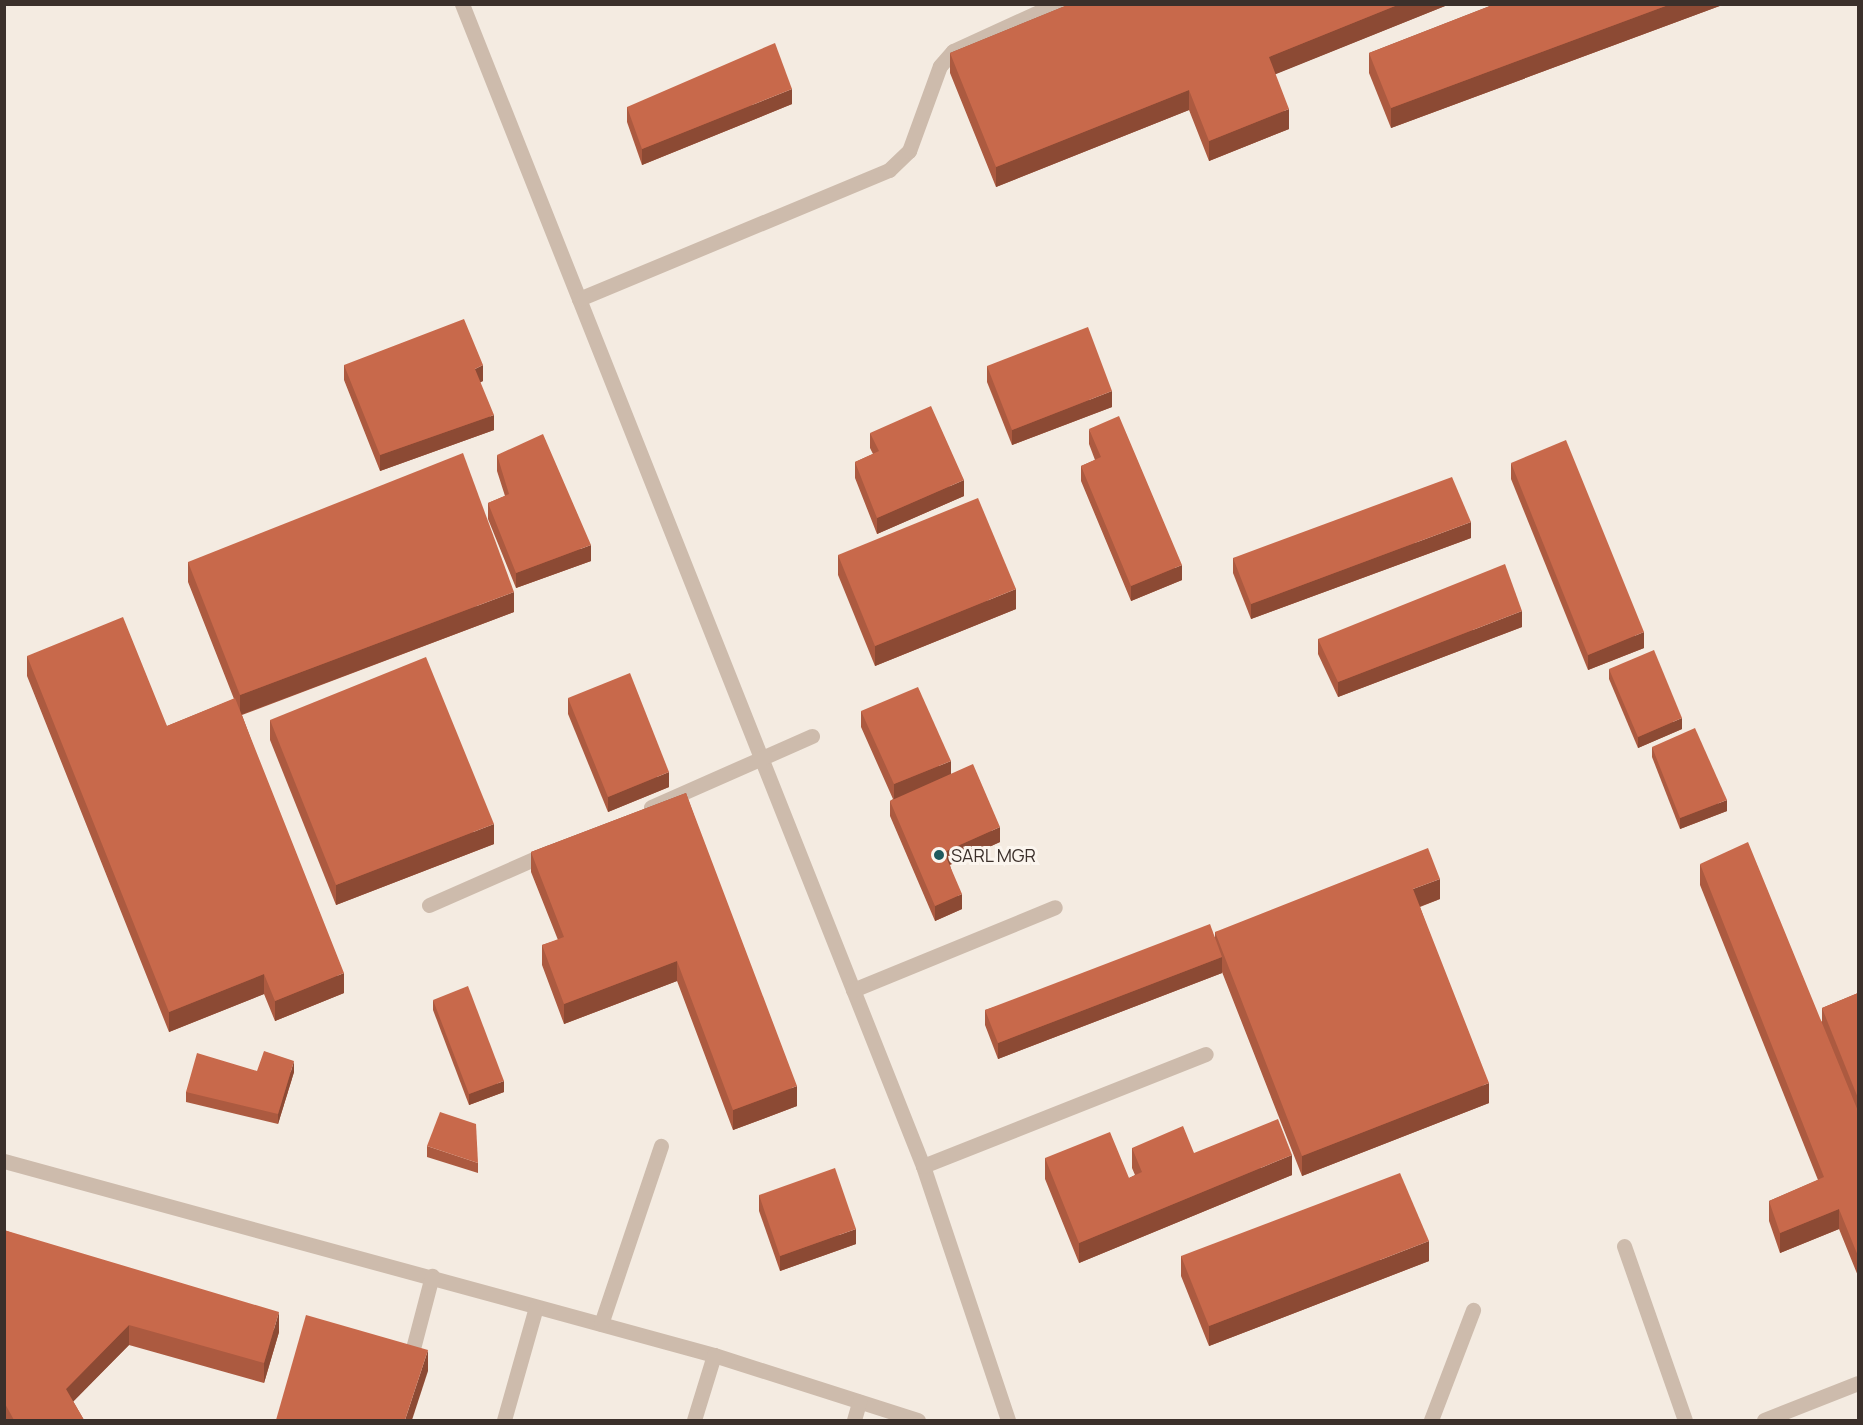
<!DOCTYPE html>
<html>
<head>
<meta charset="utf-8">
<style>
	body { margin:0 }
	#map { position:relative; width:1863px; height:1425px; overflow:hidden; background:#f4ebe1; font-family:Manrope,sans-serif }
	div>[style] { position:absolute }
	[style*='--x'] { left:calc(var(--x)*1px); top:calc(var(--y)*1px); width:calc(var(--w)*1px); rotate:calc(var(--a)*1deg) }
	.minor>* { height:15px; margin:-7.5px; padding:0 7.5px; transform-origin:7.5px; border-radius:7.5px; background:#cdbbac }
	.wall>* { inset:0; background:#ac5a40 }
	.shaded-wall>* { inset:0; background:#8c4a34 }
	.building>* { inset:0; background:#c8694b }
	.dots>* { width:16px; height:16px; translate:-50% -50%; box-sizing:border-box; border:3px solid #fbf5ee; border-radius:50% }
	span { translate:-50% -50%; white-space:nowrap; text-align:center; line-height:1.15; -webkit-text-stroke:6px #fbf5ee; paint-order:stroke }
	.poi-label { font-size:18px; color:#3b302b }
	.left { translate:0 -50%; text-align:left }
	.frame { position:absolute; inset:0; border:6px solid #3b302b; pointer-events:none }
</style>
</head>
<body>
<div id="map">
	<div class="minor">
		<i style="--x:462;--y:4;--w:1250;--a:68.36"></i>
		<i style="--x:923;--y:1166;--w:268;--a:71.5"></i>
		<i style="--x:579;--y:299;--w:336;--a:-22.6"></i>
		<i style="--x:889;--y:170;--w:28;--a:-44"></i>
		<i style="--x:909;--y:151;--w:90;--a:-70"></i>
		<i style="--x:940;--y:66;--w:20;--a:-49"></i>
		<i style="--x:953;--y:51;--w:113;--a:-24.5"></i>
		<i style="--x:651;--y:807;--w:176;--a:-23.8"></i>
		<i style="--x:429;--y:905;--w:132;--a:-23.7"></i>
		<i style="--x:853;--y:990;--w:218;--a:-22.3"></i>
		<i style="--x:4;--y:1161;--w:736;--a:15.28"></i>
		<i style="--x:714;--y:1355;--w:214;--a:17.7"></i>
		<i style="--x:923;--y:1166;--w:304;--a:-21.6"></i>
		<i style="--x:1624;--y:1246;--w:184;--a:70.7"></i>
		<i style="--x:601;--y:1324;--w:188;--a:-71.4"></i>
		<i style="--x:411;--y:1356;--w:83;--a:-75.3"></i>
		<i style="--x:504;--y:1420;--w:117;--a:-74.2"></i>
		<i style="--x:694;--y:1420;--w:68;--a:-72.9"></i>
		<i style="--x:854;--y:1420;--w:19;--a:-74"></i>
		<i style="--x:1431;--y:1420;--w:118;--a:-69.1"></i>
		<i style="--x:1764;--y:1420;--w:101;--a:-21.5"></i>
	</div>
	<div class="wall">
		<i style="clip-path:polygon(1070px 4px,1450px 4px,1275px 74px,1289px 129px,1209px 161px,1189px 110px,996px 187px,950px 73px,950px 53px)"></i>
		<i style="clip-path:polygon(1495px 4px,1725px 4px,1391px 128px,1369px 73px,1369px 53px)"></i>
		<i style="clip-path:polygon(792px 104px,642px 165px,627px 122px,627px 107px)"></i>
		<i style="clip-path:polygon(344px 365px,483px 381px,480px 382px,494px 430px,380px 471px,344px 380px)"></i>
		<i style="clip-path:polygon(987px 366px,1112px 407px,1012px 445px,987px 382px)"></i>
		<i style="clip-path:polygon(1089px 429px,1182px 580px,1131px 601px,1081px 481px,1081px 466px,1095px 460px,1089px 444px)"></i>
		<i style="clip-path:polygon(870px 433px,964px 496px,877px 534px,855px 478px,855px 462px,873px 454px,870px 448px)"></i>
		<i style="clip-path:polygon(497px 455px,591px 561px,516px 588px,488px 519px,488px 503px,505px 496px,497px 471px)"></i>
		<i style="clip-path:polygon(1511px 463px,1644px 648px,1588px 670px,1511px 479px)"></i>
		<i style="clip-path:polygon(1471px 538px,1251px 619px,1233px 573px,1233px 558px)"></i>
		<i style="clip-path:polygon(838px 555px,1016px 609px,875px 666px,838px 575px)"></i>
		<i style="clip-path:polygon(188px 562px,514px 612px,242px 715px,344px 993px,275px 1021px,264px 994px,169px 1032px,27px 676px,27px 656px,167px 726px,234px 699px,188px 582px)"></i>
		<i style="clip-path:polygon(1522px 627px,1338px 697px,1318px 654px,1318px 639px)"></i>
		<i style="clip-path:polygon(1609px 669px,1682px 729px,1638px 748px,1609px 679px)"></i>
		<i style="clip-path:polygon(568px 698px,669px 787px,608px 812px,568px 714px)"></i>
		<i style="clip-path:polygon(861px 711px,951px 774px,1000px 842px,950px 865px,962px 909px,935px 921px,890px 816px,890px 801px,893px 799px,861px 727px)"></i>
		<i style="clip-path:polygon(270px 720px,494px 844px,336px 905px,270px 740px)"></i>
		<i style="clip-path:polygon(1652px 747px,1727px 811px,1680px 829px,1652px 757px)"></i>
		<i style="clip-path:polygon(686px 793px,797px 1106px,733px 1130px,677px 981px,564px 1024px,542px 965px,542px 945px,558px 940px,531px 872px,531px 852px)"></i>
		<i style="clip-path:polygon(1700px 864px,1822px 1022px,1822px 1008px,1858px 993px,1858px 1276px,1839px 1229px,1780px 1253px,1769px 1221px,1769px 1201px,1818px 1180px,1700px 885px)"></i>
		<i style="clip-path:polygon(1440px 899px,1420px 907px,1489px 1103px,1302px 1176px,1222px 972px,1222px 973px,998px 1059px,985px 1025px,985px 1010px,1215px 937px,1215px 932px)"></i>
		<i style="clip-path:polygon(433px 1000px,504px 1092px,469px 1105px,433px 1010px)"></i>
		<i style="clip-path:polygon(257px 1071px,294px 1072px,278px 1124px,186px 1102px,186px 1092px)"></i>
		<i style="clip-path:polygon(427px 1146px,478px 1163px,478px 1173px,427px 1157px)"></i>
		<i style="clip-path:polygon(1132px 1148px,1194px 1153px,1292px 1175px,1079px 1263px,1045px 1179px,1045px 1158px,1129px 1178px,1135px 1175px,1132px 1168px)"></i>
		<i style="clip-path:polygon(759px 1195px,856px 1244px,780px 1271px,759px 1211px)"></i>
		<i style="clip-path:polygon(4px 1230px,279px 1332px,264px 1383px,129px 1345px,73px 1401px,84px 1420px,4px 1420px)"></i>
		<i style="clip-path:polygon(1181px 1256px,1429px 1261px,1209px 1346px,1181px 1276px)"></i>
	</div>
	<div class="shaded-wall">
		<i style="clip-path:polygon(1400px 4px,1450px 4px,1269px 77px,1269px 57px)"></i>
		<i style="clip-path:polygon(1671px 4px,1725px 4px,1391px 128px,1391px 108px)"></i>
		<i style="clip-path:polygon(792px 89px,792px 104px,642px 165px,642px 149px)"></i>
		<i style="clip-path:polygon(1189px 90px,1189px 110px,996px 187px,996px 167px)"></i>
		<i style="clip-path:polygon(1289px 109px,1289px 129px,1209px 161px,1209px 141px)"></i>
		<i style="clip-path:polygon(483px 365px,483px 381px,475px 385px,475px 369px)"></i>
		<i style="clip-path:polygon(1112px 391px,1112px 407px,1012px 445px,1012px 430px)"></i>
		<i style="clip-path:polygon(494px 415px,494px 430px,380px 471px,380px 455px)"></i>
		<i style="clip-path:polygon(964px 480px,964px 496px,877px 534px,877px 518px)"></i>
		<i style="clip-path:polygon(1471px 522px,1471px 538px,1251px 619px,1251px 604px)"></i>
		<i style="clip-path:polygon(591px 545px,591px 561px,516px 588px,516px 573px)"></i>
		<i style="clip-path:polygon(1182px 565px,1182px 580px,1131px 601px,1131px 586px)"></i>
		<i style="clip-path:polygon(1016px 589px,1016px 609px,875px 666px,875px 646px)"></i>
		<i style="clip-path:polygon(514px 592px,514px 612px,240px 715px,240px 695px)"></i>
		<i style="clip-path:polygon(1522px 611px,1522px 627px,1338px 697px,1338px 682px)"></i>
		<i style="clip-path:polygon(1644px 632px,1644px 648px,1588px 670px,1588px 655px)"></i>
		<i style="clip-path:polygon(1682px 718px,1682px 729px,1638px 748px,1638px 737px)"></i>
		<i style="clip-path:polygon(951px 761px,951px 776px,894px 800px,894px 784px)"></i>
		<i style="clip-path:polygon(669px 772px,669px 787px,608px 812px,608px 797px)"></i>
		<i style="clip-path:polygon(1727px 800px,1727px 811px,1680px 829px,1680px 818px)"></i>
		<i style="clip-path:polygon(494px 824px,494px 844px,336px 905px,336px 885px)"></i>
		<i style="clip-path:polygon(1000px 827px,1000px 842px,944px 867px,944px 852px)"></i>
		<i style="clip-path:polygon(1440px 879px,1440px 899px,1413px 909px,1413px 889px)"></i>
		<i style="clip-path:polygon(962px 894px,962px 909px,935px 921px,935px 906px)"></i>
		<i style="clip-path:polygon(1222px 957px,1222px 973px,998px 1059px,998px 1043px)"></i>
		<i style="clip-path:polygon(677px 961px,677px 981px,564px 1024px,564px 1004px)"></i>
		<i style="clip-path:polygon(344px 973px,344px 993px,275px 1021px,275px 1001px)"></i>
		<i style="clip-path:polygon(264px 974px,264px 994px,169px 1032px,169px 1012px)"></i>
		<i style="clip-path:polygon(294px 1061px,294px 1072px,278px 1124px,278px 1114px)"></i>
		<i style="clip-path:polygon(504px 1081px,504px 1092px,469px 1105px,469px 1094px)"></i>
		<i style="clip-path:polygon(1489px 1083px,1489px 1103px,1302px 1176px,1302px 1156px)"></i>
		<i style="clip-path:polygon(797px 1086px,797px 1106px,733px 1130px,733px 1110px)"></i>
		<i style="clip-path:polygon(1292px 1155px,1292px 1175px,1079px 1263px,1079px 1243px)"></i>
		<i style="clip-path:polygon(1839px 1209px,1839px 1229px,1780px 1253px,1780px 1233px)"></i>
		<i style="clip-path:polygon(856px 1229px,856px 1244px,780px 1271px,780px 1256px)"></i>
		<i style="clip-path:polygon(1429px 1241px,1429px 1261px,1209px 1346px,1209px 1326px)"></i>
		<i style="clip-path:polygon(279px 1312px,279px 1332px,264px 1383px,264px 1363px)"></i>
		<i style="clip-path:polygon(129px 1325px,129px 1345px,66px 1409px,66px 1389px)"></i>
		<i style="clip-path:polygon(428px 1350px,428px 1371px,412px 1420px,405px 1420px)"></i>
	</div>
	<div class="building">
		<i style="clip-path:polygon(1070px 4px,1400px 4px,1269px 57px,1289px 109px,1209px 141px,1189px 90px,996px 167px,950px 53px)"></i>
		<i style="clip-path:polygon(1495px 4px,1671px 4px,1391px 108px,1369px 53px)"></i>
		<i style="clip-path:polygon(775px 43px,792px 89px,642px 149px,627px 107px)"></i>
		<i style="clip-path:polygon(464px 319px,483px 365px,475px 369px,494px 415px,380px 455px,344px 365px)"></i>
		<i style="clip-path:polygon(1088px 327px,1112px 391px,1012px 430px,987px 366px)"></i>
		<i style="clip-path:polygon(931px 406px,964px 480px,877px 518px,855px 462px,879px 451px,870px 433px)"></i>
		<i style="clip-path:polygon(1119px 416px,1182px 565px,1131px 586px,1081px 466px,1101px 457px,1089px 429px)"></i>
		<i style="clip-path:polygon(543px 434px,591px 545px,516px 573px,488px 503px,509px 494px,497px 455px)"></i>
		<i style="clip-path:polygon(1566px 440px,1644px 632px,1588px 655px,1511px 463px)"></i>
		<i style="clip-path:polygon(463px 453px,514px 592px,240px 695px,188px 562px)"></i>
		<i style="clip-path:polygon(1452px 477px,1471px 522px,1251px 604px,1233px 558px)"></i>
		<i style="clip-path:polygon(978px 498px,1016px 589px,875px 646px,838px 555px)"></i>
		<i style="clip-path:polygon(1505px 564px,1522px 611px,1338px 682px,1318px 639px)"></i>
		<i style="clip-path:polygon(123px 617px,167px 726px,235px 698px,344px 973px,275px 1001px,264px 974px,169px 1012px,27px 656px)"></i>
		<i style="clip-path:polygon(1654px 650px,1682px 718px,1638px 737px,1609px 669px)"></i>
		<i style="clip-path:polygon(426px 657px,494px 824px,336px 885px,270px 720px)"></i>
		<i style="clip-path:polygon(630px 673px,669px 772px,608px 797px,568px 698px)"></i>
		<i style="clip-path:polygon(918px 687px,951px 761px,894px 784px,861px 711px)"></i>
		<i style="clip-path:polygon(1695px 728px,1727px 800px,1680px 818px,1652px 747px)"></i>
		<i style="clip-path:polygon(973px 764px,1000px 827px,944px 852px,962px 894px,935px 906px,890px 801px)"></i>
		<i style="clip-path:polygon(686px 793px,797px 1086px,733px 1110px,677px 961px,564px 1004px,542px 945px,564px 937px,531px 852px)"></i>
		<i style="clip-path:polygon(1748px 842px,1858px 1111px,1858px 1256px,1839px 1209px,1780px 1233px,1769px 1201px,1824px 1177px,1700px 864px)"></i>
		<i style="clip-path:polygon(1428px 848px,1440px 879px,1413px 889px,1489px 1083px,1302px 1156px,1215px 932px)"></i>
		<i style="clip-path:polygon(1210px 924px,1222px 957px,998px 1043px,985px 1010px)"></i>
		<i style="clip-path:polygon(468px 986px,504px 1081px,469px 1094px,433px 1000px)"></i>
		<i style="clip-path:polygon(1858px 993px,1858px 1098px,1822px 1008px)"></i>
		<i style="clip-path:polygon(264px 1051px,294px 1061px,278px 1114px,186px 1092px,197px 1053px,257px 1071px)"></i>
		<i style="clip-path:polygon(440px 1112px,476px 1124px,478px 1163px,427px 1146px)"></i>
		<i style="clip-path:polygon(1278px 1119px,1292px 1155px,1079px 1243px,1045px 1158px,1110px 1132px,1129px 1178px,1142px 1172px,1132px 1148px,1183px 1126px,1194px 1153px)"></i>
		<i style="clip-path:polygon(835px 1168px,856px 1229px,780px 1256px,759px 1195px)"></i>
		<i style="clip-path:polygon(1400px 1173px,1429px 1241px,1209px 1326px,1181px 1256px)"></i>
		<i style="clip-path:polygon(4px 1230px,279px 1312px,264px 1363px,129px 1325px,66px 1389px,84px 1420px,14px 1420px,4px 1402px)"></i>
		<i style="clip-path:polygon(306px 1315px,428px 1350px,405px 1420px,276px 1420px)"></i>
	</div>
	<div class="dots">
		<i style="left:939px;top:855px;background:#1f5a5e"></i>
	</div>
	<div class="poi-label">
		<span class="left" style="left:951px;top:855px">SARL MGR</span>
	</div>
	<div class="frame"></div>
</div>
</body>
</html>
